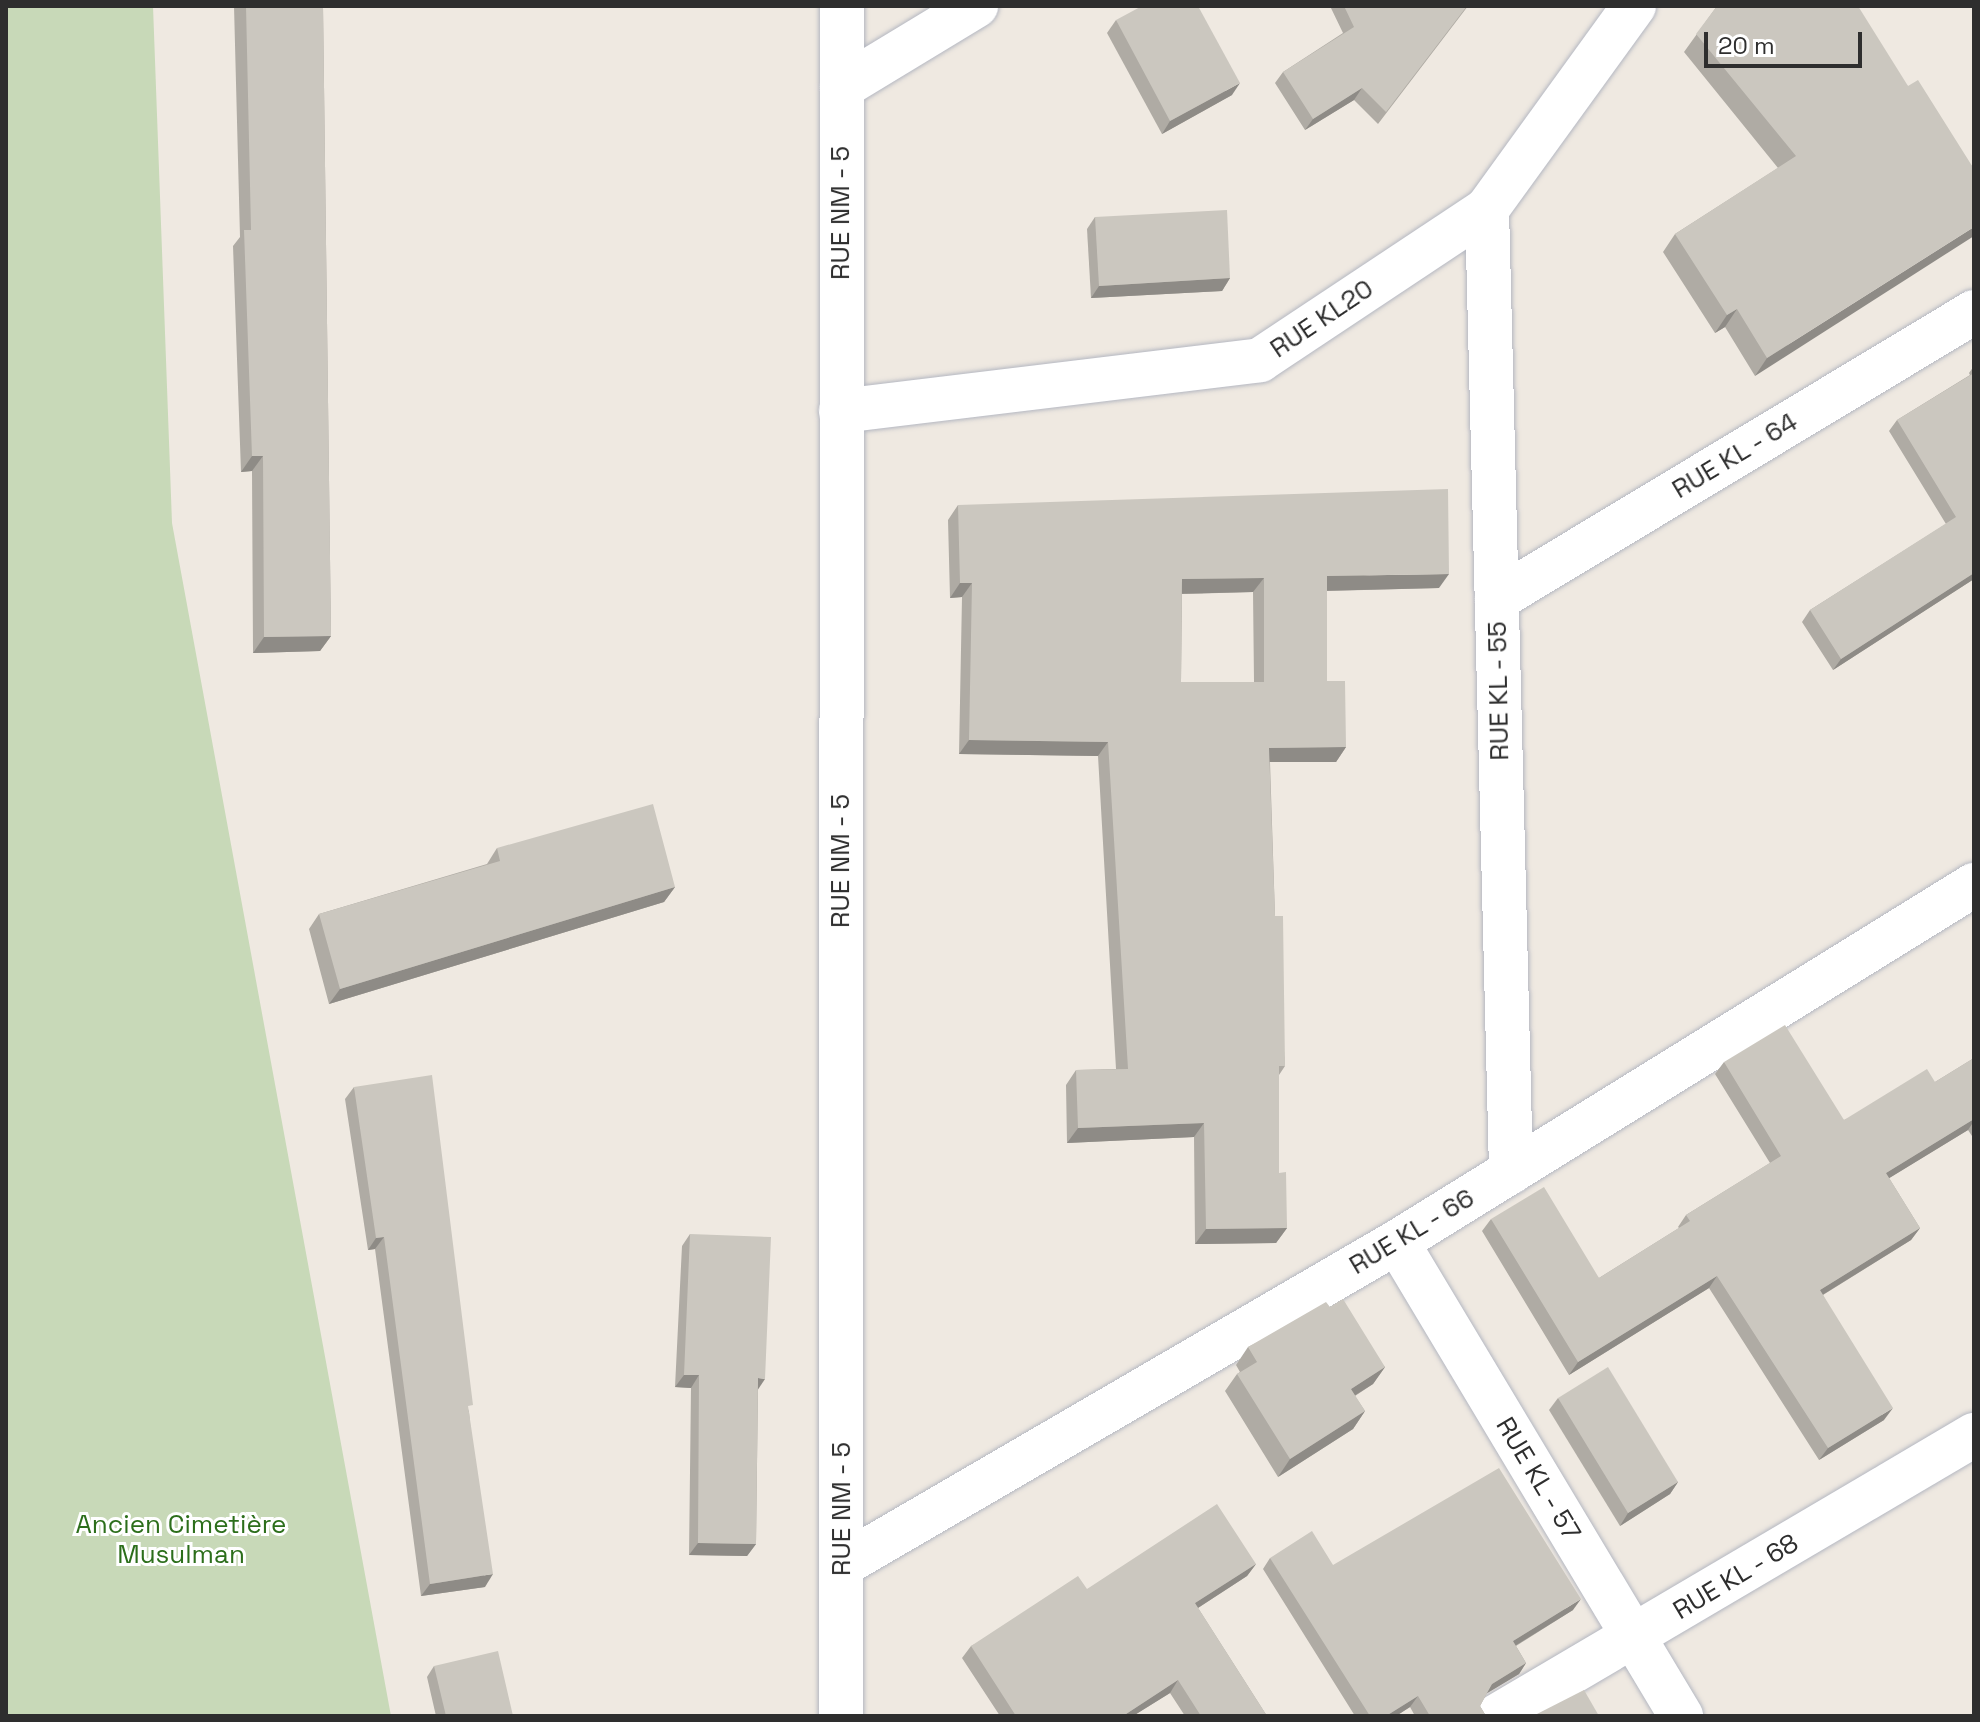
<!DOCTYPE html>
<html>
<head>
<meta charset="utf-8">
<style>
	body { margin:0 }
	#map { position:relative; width:1980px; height:1722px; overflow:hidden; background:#efe9e1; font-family:"Space Grotesk",sans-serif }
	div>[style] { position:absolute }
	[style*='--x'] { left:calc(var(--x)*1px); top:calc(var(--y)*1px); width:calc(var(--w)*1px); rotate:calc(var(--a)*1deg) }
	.cemetery>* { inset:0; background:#c8d9b8 }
	.roads { filter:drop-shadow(0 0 2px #b4b7c1) drop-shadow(0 0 2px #b4b7c1) }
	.minor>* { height:44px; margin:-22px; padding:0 22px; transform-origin:22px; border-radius:22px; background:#fff }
	.wall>* { inset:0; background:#afaba4 }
	.shaded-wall>* { inset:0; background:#8e8b86 }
	.building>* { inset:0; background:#cbc7bf }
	span { translate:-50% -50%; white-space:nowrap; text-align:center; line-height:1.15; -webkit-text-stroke:6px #fff; paint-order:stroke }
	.street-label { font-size:26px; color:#2e2e2e }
	.park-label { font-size:26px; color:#2c6e1b }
	.frame { position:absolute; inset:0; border:8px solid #2e2e2e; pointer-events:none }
	.scale { position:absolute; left:1704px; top:32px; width:158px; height:36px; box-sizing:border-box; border:4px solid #2e2e2e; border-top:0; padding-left:10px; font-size:24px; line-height:28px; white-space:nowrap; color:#2e2e2e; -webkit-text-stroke:6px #fff; paint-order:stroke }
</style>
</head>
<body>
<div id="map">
	<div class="cemetery">
		<i style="clip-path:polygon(6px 6px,153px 6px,172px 523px,391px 1716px,6px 1716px)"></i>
	</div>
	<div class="roads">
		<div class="minor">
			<i style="--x:842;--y:87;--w:157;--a:-31.2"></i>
			<i style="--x:1487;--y:209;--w:963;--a:88.57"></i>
			<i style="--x:841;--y:411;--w:422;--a:-6.9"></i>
			<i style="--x:1260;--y:360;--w:273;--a:-33.6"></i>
			<i style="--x:1487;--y:209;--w:251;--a:-54.1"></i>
			<i style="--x:1497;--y:599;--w:557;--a:-31.03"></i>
			<i style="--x:1397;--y:1242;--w:553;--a:59.07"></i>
			<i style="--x:842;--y:1565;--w:642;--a:-30.2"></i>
			<i style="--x:1397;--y:1242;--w:679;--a:-31.75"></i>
			<i style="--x:841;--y:1716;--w:1710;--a:-89.97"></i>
			<i style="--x:1497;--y:1716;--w:554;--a:-30.5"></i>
		</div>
	</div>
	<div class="wall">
		<i style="clip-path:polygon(234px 6px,323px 6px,331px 636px,320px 651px,253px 653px,252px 471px,241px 472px,233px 246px,240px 237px)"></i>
		<i style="clip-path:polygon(1330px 6px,1468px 6px,1378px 124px,1354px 100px,1305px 130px,1275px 83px,1283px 72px,1343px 33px)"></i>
		<i style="clip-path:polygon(1717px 6px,1908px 86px,1974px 169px,1755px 376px,1725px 327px,1715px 333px,1663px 252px,1675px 234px,1778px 168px,1684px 52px)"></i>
		<i style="clip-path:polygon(1116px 20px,1232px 95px,1162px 134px,1107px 33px)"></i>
		<i style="clip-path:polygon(1095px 217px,1230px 278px,1222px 291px,1091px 298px,1087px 229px)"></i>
		<i style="clip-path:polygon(1974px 366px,1974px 579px,1833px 670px,1802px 622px,1810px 610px,1946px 524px,1889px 431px,1897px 420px,1970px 375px,1969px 373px)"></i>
		<i style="clip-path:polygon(evenodd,958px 505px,1439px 588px,1327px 591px,1327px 681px,1346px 747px,1336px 762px,1270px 762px,1275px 916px,1285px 1066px,1279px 1075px,1279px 1173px,1287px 1228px,1276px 1243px,1195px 1244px,1194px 1137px,1067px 1143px,1066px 1085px,1076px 1070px,1116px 1069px,1098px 756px,959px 754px,962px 597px,950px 598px,948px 520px,958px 505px,1253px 592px,1254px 682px,1181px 682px,1182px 594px,1253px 592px)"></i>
		<i style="clip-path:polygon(497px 848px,675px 887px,664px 902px,329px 1004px,309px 929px,319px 914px,487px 864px)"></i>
		<i style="clip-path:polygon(1974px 1058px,1974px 1139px,1968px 1130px,1889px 1178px,1920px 1228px,1911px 1240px,1823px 1295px,1884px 1420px,1819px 1460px,1709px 1288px,1569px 1375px,1482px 1231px,1491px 1219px,1599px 1278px,1679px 1228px,1678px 1227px,1686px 1215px,1770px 1163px,1715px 1074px,1724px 1062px,1844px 1120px,1935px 1082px)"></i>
		<i style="clip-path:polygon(354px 1087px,469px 1412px,485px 1587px,421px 1596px,375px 1249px,368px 1250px,345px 1099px)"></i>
		<i style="clip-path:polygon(690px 1234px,758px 1389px,756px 1544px,747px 1556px,689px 1555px,691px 1388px,675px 1387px,682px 1246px)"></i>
		<i style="clip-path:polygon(1330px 1307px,1385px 1367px,1373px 1384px,1355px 1396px,1365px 1411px,1353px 1429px,1278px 1477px,1225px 1391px,1237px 1374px,1240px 1372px,1236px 1365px,1248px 1347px)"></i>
		<i style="clip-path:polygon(1558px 1398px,1678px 1482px,1670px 1494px,1620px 1526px,1549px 1410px)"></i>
		<i style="clip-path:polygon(1270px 1558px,1333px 1565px,1573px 1610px,1516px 1646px,1526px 1663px,1519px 1674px,1487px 1693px,1480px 1706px,1486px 1716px,1415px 1716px,1410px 1707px,1396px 1716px,1355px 1716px,1263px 1569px)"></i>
		<i style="clip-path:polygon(1256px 1564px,1247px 1576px,1198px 1608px,1267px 1716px,1185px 1716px,1170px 1693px,1133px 1716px,1000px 1716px,962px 1658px,971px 1646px,1087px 1589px)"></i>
		<i style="clip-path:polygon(434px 1666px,513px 1716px,436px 1716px,427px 1677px)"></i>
	</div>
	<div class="shaded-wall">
		<i style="clip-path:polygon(1240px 83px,1232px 95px,1162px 134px,1170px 121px)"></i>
		<i style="clip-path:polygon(1362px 88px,1354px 100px,1305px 130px,1313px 119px)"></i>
		<i style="clip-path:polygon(1974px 227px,1974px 236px,1755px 376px,1767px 358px)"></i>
		<i style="clip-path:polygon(1230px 278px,1222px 291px,1091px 298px,1099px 286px)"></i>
		<i style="clip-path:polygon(1737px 309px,1725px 327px,1715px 333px,1727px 315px)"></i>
		<i style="clip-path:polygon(252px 456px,263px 456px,252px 471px,241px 472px)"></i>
		<i style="clip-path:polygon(1974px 573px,1974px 579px,1833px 670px,1841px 659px)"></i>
		<i style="clip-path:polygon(1449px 574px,1439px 588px,1317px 591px,1327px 576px)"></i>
		<i style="clip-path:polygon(1264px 578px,1253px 592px,1172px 594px,1182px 579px)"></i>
		<i style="clip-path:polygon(960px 583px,972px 583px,962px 597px,950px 598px)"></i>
		<i style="clip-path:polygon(331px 636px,320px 651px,253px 653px,264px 637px)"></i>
		<i style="clip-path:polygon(969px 740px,1108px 742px,1098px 756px,959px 754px)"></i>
		<i style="clip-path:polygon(1346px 747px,1336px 762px,1259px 762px,1269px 748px)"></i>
		<i style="clip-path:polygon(675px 887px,664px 902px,329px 1004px,340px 989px)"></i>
		<i style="clip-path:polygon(1974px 1119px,1974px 1121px,1968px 1130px,1878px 1185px,1886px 1173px)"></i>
		<i style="clip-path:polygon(1204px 1123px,1194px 1137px,1067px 1143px,1078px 1128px)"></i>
		<i style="clip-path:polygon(1287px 1228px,1276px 1243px,1195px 1244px,1206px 1229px)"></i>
		<i style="clip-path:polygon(1920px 1228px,1911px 1240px,1811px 1302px,1820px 1290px)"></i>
		<i style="clip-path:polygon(384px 1237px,375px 1249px,368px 1250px,376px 1238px)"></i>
		<i style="clip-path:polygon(1717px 1276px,1709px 1288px,1569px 1375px,1578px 1362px)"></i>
		<i style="clip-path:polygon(1385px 1367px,1373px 1384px,1338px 1406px,1351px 1389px)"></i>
		<i style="clip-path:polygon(684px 1375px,699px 1375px,691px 1388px,675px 1387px)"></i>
		<i style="clip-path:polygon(758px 1378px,765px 1379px,757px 1391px)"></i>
		<i style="clip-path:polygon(1893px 1408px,1884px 1420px,1819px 1460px,1828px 1448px)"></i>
		<i style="clip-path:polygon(1365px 1411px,1353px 1429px,1278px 1477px,1290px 1459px)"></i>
		<i style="clip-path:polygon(1678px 1482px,1670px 1494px,1620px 1526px,1628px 1513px)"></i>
		<i style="clip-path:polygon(698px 1543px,756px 1544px,747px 1556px,689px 1555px)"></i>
		<i style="clip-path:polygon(1256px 1564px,1247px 1576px,1187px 1615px,1195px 1603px)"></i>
		<i style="clip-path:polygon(493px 1574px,485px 1587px,421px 1596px,430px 1584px)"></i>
		<i style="clip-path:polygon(1581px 1599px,1573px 1610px,1505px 1652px,1513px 1641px)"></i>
		<i style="clip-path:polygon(1526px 1663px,1519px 1674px,1484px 1695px,1492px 1684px)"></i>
		<i style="clip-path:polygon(1178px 1680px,1170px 1693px,1133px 1716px,1123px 1716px)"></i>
		<i style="clip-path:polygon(1418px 1696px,1410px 1707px,1396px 1716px,1386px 1716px)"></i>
	</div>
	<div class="building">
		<i style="clip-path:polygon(246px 6px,323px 6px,331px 636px,264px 637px,263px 456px,252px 456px,244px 230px,251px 230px)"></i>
		<i style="clip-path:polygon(1142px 6px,1198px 6px,1240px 83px,1170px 121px,1116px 20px)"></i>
		<i style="clip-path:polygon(1344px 6px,1467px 6px,1386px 112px,1362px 88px,1313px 119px,1283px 72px,1354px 27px)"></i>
		<i style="clip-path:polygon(1717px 6px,1858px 6px,1908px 86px,1918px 80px,1974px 169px,1974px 227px,1767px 358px,1737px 309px,1727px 315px,1675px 234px,1796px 156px,1696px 34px)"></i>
		<i style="clip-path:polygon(1227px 210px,1230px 278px,1099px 286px,1095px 217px)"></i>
		<i style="clip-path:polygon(1974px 373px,1974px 573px,1841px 659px,1810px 610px,1956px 517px,1897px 420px)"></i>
		<i style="clip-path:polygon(evenodd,1448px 489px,1449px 574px,1327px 576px,1327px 681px,1345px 681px,1346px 747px,1269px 748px,1275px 916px,1283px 916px,1285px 1066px,1279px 1066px,1279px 1173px,1286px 1172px,1287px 1228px,1206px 1229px,1204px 1123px,1078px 1128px,1076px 1070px,1128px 1069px,1108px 742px,969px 740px,972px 583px,960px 583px,958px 505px,1448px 489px,1264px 578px,1264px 682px,1181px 682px,1182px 579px,1264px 578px)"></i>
		<i style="clip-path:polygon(653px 804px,675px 887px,340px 989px,319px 914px,500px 861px,497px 848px)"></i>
		<i style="clip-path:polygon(1785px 1025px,1844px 1120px,1927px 1069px,1935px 1082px,1974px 1058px,1974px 1119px,1886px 1173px,1920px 1228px,1820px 1290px,1893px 1408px,1828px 1448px,1717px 1276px,1578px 1362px,1491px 1219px,1544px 1187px,1599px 1278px,1690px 1221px,1686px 1215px,1781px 1156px,1724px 1062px)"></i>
		<i style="clip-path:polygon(432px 1075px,473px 1405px,468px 1406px,493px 1574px,430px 1584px,384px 1237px,376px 1238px,354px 1087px)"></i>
		<i style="clip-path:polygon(690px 1234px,771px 1237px,765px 1379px,758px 1378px,756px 1544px,698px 1543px,699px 1375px,684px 1375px)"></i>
		<i style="clip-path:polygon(1343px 1299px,1385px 1367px,1351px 1389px,1365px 1411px,1290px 1459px,1237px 1374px,1257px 1362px,1248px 1347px,1326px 1302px,1330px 1307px)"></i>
		<i style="clip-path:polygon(1608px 1367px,1678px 1482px,1628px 1513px,1558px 1398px)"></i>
		<i style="clip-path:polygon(1499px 1468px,1581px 1599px,1513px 1641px,1526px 1663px,1492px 1684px,1480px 1706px,1486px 1716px,1430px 1716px,1418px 1696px,1386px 1716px,1370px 1716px,1270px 1558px,1312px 1531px,1333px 1565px)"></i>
		<i style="clip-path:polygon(1217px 1504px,1256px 1564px,1195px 1603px,1267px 1716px,1201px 1716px,1178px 1680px,1123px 1716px,1016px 1716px,971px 1646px,1078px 1576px,1087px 1589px)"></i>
		<i style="clip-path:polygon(498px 1651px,513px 1716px,446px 1716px,434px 1666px)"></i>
		<i style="clip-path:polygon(1584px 1690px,1599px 1716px,1533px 1716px)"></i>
	</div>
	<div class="street-label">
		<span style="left:841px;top:213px;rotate:-90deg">RUE NM - 5</span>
		<span style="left:1322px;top:319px;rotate:-34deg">RUE KL20</span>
		<span style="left:1735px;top:456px;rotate:-31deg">RUE KL - 64</span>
		<span style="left:1499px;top:691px;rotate:-91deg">RUE KL - 55</span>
		<span style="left:841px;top:861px;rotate:-90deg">RUE NM - 5</span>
		<span style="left:1412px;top:1232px;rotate:-31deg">RUE KL - 66</span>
		<span style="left:1538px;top:1479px;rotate:59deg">RUE KL - 57</span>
		<span style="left:842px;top:1509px;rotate:-90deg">RUE NM - 5</span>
		<span style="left:1736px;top:1577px;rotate:-31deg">RUE KL - 68</span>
	</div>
	<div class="park-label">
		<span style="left:181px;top:1540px">Ancien Cimetière<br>Musulman</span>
	</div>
	<div class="frame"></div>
	<div class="scale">20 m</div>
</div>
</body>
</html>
